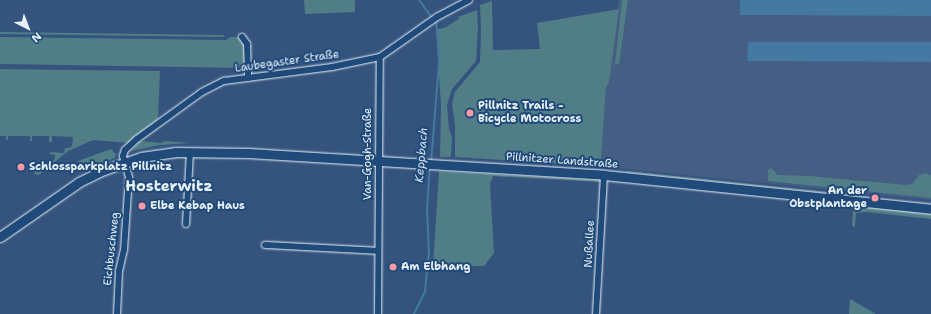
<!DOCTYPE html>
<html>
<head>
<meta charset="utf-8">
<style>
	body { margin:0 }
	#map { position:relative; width:931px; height:314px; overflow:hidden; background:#34547e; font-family:"Shantell Sans",sans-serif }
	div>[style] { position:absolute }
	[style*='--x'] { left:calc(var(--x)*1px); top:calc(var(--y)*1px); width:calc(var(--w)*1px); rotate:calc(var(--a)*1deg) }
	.built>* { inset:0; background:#455e83 }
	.green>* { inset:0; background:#507d86 }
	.water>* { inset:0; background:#4479a1 }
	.stream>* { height:2px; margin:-1px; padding:0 1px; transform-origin:1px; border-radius:1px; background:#4479a1 }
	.roads { filter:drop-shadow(0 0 1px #e8f1f8) drop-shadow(0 0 1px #e8f1f8) }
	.street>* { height:6px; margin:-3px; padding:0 3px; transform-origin:3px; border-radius:3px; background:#1f4a7a }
	.secondary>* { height:9px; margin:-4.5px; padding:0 4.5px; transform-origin:4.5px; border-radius:4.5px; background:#1f4a7a }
	.dots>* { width:11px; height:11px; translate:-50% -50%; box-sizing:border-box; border:2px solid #1f4a7a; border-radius:50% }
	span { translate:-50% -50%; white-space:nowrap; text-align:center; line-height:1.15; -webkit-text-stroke:4px #1f4a7a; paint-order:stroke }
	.street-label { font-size:11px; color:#e8f1f8 }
	.poi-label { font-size:11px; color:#e8f1f8; font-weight:700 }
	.left { translate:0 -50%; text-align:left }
	.right { translate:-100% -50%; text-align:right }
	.water-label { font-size:12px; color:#cfdfeb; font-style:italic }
	.district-label { font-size:15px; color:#e8f1f8; font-weight:700 }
	.north { position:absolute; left:8px; top:8px; width:40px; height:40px; -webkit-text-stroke:3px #1f4a7a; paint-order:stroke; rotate:138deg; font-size:11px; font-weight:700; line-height:16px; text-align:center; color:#e8f1f8 }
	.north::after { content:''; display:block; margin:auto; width:14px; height:18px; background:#e8f1f8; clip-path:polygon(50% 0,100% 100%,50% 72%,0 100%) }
</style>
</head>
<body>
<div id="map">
	<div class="built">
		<i style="clip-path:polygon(619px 0,931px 0,931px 200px,597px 166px,601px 159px,606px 88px,609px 83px)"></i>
	</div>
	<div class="green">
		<i style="clip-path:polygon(304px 0,355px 0,355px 12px,305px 14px)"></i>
		<i style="clip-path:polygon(622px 0,628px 0,619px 64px,615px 64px)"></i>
		<i style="clip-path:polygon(492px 1px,493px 50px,540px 49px,537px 23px,619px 9px,609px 83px,606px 88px,601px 160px,597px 166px,455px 157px,455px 125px,452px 104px,455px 92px,480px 62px,481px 29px,480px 5px)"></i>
		<i style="clip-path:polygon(477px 10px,478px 28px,476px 61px,452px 89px,449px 98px,447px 105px,449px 129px,452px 137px,451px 157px,440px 157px,441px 105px,436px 30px,446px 27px,459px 19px,458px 17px)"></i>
		<i style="clip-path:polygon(0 32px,224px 35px,224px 37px,0 34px)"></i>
		<i style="clip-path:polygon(0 37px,226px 40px,230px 37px,238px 37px,245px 46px,246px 63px,244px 68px,0 64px)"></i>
		<i style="clip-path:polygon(0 69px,160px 71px,158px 119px,130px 143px,93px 140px,68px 151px,39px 175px,34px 174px,35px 171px,20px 171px,42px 170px,43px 165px,48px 165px,55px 159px,55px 155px,50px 154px,50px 152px,64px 153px,65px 148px,69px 148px,72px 146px,73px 137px,52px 136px,52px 142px,49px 142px,49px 136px,32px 136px,32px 141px,30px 141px,30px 136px,8px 136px,8px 140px,6px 140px,6px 136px,0 136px)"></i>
		<i style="clip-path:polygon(140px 141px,162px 143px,164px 141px,190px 143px,160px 145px,131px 151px)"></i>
		<i style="clip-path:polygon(111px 149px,116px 154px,115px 158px,79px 172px,77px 169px,81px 166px,78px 161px)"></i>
		<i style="clip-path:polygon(770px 168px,774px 170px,777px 175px,810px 176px,906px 185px,912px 184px,919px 175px,925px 173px,931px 175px,931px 198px,768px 181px,768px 170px)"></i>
		<i style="clip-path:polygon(439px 171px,599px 180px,602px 182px,493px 176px,490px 184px,494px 253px,484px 266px,433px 266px)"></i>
		<i style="clip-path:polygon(626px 171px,866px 196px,866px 197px,626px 172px)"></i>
		<i style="clip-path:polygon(855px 206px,931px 214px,931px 219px,867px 212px,856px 213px,855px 227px,852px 226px,853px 210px)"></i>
		<i style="clip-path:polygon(850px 299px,876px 314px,849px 314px)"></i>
	</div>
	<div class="water">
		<i style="clip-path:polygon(740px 0,931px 0,931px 16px,740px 15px)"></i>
		<i style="clip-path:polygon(748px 42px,931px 42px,931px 62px,747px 61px)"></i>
	</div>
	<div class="stream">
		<i style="--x:419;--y:0;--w:29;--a:54"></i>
		<i style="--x:436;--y:23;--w:28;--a:82"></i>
		<i style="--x:440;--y:51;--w:111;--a:94.6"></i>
		<i style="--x:414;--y:314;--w:25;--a:-64"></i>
		<i style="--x:425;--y:291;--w:10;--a:-84"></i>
		<i style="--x:426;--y:281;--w:27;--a:-84"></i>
		<i style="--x:429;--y:254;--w:46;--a:-92.5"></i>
		<i style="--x:427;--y:208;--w:42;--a:-85.9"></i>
	</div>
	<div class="roads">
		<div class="street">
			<i style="--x:242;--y:37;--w:9;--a:54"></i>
			<i style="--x:247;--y:44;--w:34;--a:88"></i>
			<i style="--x:186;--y:224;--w:72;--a:-86.8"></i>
			<i style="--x:265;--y:245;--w:113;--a:3"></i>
			<i style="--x:117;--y:314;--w:43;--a:-87.3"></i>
			<i style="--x:119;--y:271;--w:22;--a:-77"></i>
			<i style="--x:124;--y:250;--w:73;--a:-86.1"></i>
			<i style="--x:129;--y:177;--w:22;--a:-106"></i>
			<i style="--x:123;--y:156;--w:6;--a:-72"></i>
			<i style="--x:125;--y:150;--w:16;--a:-43"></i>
			<i style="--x:137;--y:139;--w:80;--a:-35.9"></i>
			<i style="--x:202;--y:92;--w:25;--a:-27"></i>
			<i style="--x:224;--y:81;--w:109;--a:-7.4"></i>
			<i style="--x:332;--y:67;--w:49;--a:-11.8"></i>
			<i style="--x:380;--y:57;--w:70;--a:-35.1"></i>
			<i style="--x:437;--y:17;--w:36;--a:-28"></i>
			<i style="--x:378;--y:314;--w:257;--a:-89.6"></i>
			<i style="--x:596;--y:314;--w:139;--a:-86.7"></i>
		</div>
		<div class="secondary">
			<i style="--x:0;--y:237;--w:96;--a:-34.8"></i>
			<i style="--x:79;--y:182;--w:28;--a:-26"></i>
			<i style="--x:104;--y:170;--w:39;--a:-19"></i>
			<i style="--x:141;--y:157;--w:34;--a:-8"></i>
			<i style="--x:175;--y:152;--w:74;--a:0.8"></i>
			<i style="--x:249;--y:153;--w:356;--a:3.5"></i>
			<i style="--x:604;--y:175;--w:329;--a:5.9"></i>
		</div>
	</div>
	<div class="dots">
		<i style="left:470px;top:113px;background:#ff9aa2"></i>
		<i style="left:21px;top:167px;background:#ff9aa2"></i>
		<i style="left:875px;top:198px;background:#ff9aa2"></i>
		<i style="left:142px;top:206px;background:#ff9aa2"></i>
		<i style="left:393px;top:267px;background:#ff9aa2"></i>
	</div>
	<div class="street-label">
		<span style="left:287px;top:62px;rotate:-8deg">Laubegaster Straße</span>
		<span style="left:368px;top:154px;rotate:-90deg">Van-Gogh-Straße</span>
		<span style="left:562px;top:161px;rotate:4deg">Pillnitzer Landstraße</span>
		<span style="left:590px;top:244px;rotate:-87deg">Nußallee</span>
		<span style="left:112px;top:249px;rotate:-84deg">Eichbuschweg</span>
	</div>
	<div class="poi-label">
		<span class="left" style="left:478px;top:113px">Pillnitz Trails -<br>Bicycle Motocross</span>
		<span class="left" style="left:29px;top:167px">Schlossparkplatz Pillnitz</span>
		<span class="right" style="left:867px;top:198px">An der<br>Obstplantage</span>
		<span class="left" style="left:150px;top:206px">Elbe Kebap Haus</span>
		<span class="left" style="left:401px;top:267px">Am Elbhang</span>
	</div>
	<div class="water-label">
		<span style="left:422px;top:155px;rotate:-85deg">Keppbach</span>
	</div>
	<div class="district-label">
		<span style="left:169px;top:187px">Hosterwitz</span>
	</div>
	<div class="north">N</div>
</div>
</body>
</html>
